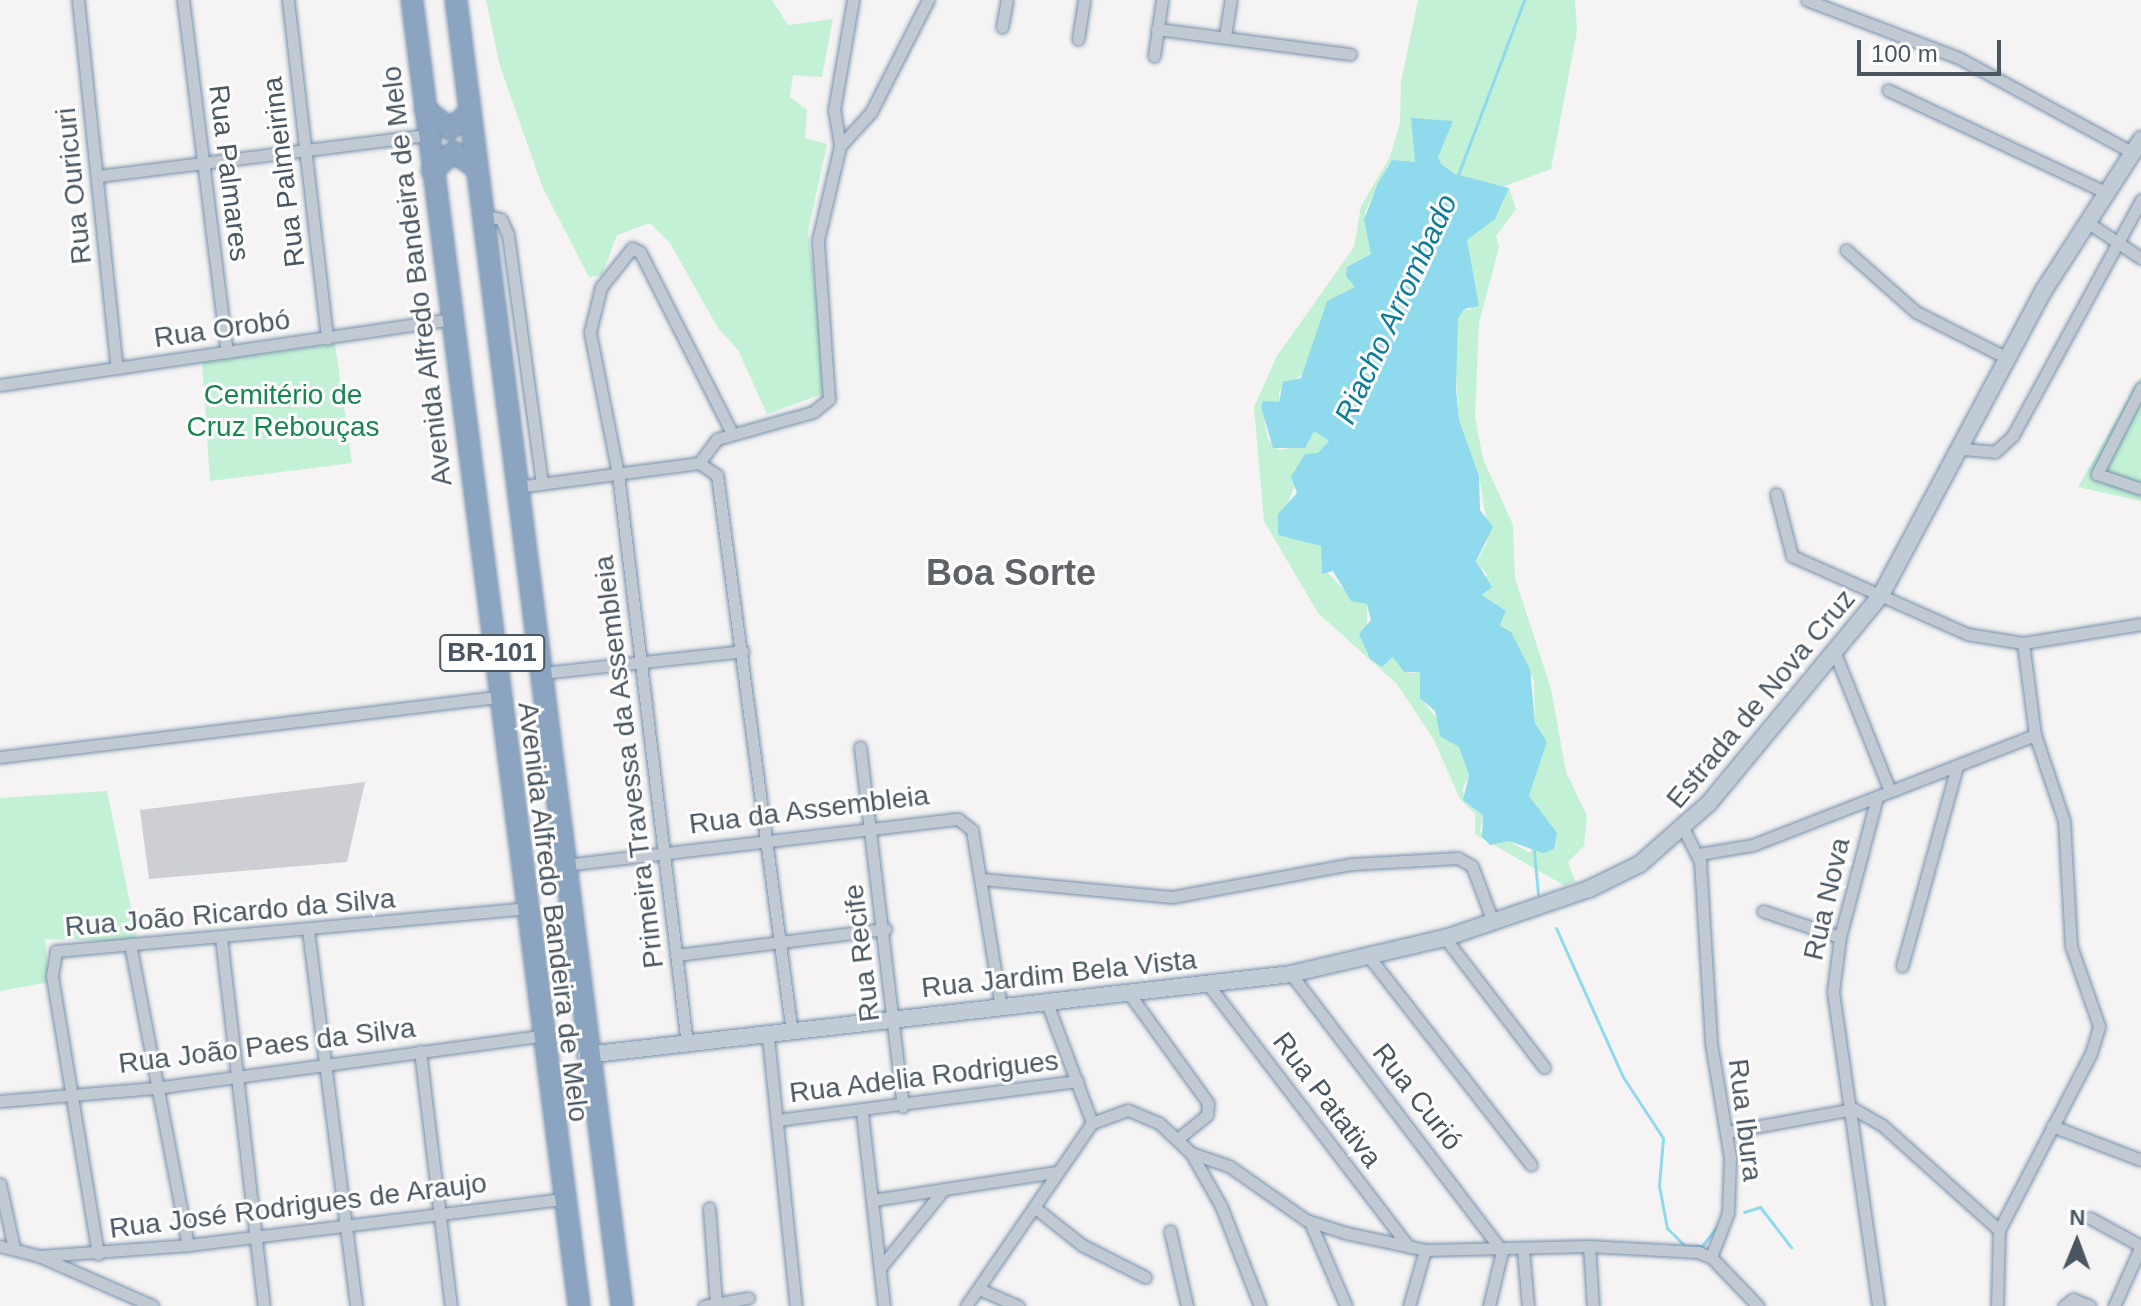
<!DOCTYPE html>
<html>
<head>
<meta charset="utf-8">
<style>
	body { margin:0 }
	#map { position:relative; width:2141px; height:1306px; overflow:hidden; background:#f5f3f3; font-family:Helvetica,sans-serif }
	div>[style] { position:absolute }
	[style*='--x'] { left:calc(var(--x)*1px); top:calc(var(--y)*1px); width:calc(var(--w)*1px); rotate:calc(var(--a)*1deg) }
	.green>* { inset:0; background:#c3f1d5 }
	.water>* { inset:0; background:#90daee }
	.stream>* { height:3px; margin:-1.5px; padding:0 1.5px; transform-origin:1.5px; border-radius:1.5px; background:#90daee }
	.building>* { inset:0; background:#cdcfd5 }
	.roads { filter:drop-shadow(0 0 2px #7690ad) drop-shadow(0 0 2px #7690ad) }
	.street>* { height:11px; margin:-5.5px; padding:0 5.5px; transform-origin:5.5px; border-radius:5.5px; background:#c1cad2 }
	.secondary>* { height:16px; margin:-8px; padding:0 8px; transform-origin:8px; border-radius:8px; background:#c1cbd6 }
	.highway>* { height:20px; margin:-10px; padding:0 10px; transform-origin:10px; border-radius:10px; background:#8ba5c1 }
	span { translate:-50% -50%; white-space:nowrap; text-align:center; line-height:1.15; -webkit-text-stroke:6px #fff; paint-order:stroke }
	.shield-label span { padding:2px 6px; background:#fff; border:2px solid; border-radius:6px; -webkit-text-stroke-width:0 }
	.shield-label { font-size:26px; color:#4a5661; font-weight:700 }
	.street-label { font-size:28px; color:#4a5661 }
	.park-label { font-size:28px; color:#17864f }
	.water-label { font-size:30px; color:#0c7c9b; font-style:italic }
	.district-label { font-size:36px; color:#5f6368; font-weight:700 }
	.north { position:absolute; left:2037px; top:1202px; width:80px; height:80px; -webkit-text-stroke:6px #fff; paint-order:stroke; rotate:1deg; font-size:22px; font-weight:700; line-height:32px; text-align:center; color:#4a5661 }
	.north::after { content:''; display:block; margin:auto; width:28px; height:36px; background:#4a5661; clip-path:polygon(50% 0,100% 100%,50% 72%,0 100%) }
	.scale { position:absolute; left:1857px; top:40px; width:144px; height:36px; box-sizing:border-box; border:4px solid #4a5661; border-top:0; padding-left:10px; font-size:24px; line-height:28px; white-space:nowrap; color:#4a5661; -webkit-text-stroke:6px #fff; paint-order:stroke }
</style>
</head>
<body>
<div id="map">
	<div class="green">
		<i style="clip-path:polygon(486px 0,772px 0,788px 25px,833px 19px,822px 77px,793px 75px,790px 97px,807px 110px,805px 138px,827px 144px,808px 232px,827px 378px,822px 394px,767px 414px,738px 350px,718px 328px,670px 243px,650px 223px,617px 235px,602px 275px,589px 277px,542px 186px,500px 66px)"></i>
		<i style="clip-path:polygon(evenodd,1418px 0,1575px 0,1577px 31px,1551px 169px,1497px 189px,1480px 225px,1495px 219px,1509px 188px,1516px 209px,1496px 236px,1499px 247px,1479px 323px,1475px 417px,1483px 459px,1513px 525px,1515px 578px,1551px 689px,1566px 772px,1587px 816px,1584px 846px,1568px 862px,1575px 881px,1565px 886px,1475px 834px,1475px 814px,1460px 799px,1434px 740px,1397px 684px,1318px 613px,1264px 521px,1254px 407px,1277px 356px,1354px 247px,1361px 206px,1390px 157px,1400px 123px,1401px 82px,1418px 0,1388px 165px,1466px 255px,1471px 270px,1471px 310px,1464px 309px,1458px 319px,1454px 344px,1459px 420px,1479px 476px,1486px 519px,1487px 543px,1476px 562px,1487px 574px,1482px 595px,1506px 612px,1500px 626px,1534px 680px,1535px 723px,1547px 742px,1529px 796px,1546px 821px,1530px 853px,1509px 841px,1490px 845px,1480px 831px,1483px 815px,1462px 791px,1469px 775px,1459px 747px,1423px 701px,1420px 672px,1408px 673px,1393px 657px,1387px 663px,1367px 655px,1367px 604px,1356px 602px,1328px 573px,1321px 546px,1278px 534px,1305px 454px,1318px 454px,1329px 441px,1314px 431px,1300px 447px,1278px 450px,1268px 439px,1264px 420px,1279px 402px,1279px 391px,1304px 373px,1325px 306px,1356px 286px,1347px 267px,1371px 254px,1365px 212px,1388px 165px)"></i>
		<i style="clip-path:polygon(335px 344px,352px 463px,210px 481px,202px 362px)"></i>
		<i style="clip-path:polygon(2141px 376px,2141px 501px,2078px 487px)"></i>
		<i style="clip-path:polygon(107px 791px,138px 942px,45px 939px,49px 982px,0 991px,0 798px)"></i>
	</div>
	<div class="water">
		<i style="clip-path:polygon(1411px 118px,1453px 121px,1438px 157px,1441px 164px,1455px 174px,1509px 188px,1495px 219px,1467px 240px,1479px 306px,1464px 309px,1458px 319px,1456px 389px,1459px 420px,1479px 476px,1480px 510px,1493px 527px,1476px 561px,1492px 587px,1482px 595px,1506px 611px,1500px 626px,1511px 632px,1530px 669px,1535px 723px,1547px 742px,1529px 796px,1557px 833px,1554px 849px,1543px 853px,1509px 841px,1490px 845px,1482px 837px,1483px 815px,1463px 800px,1469px 775px,1459px 747px,1440px 736px,1435px 711px,1420px 698px,1420px 672px,1404px 672px,1393px 657px,1382px 667px,1370px 659px,1359px 634px,1371px 620px,1367px 604px,1351px 601px,1333px 571px,1322px 574px,1321px 546px,1278px 535px,1278px 514px,1297px 493px,1291px 477px,1305px 454px,1318px 453px,1329px 441px,1314px 431px,1305px 448px,1273px 448px,1261px 407px,1263px 401px,1279px 402px,1283px 382px,1301px 378px,1327px 301px,1355px 287px,1346px 276px,1347px 267px,1371px 254px,1364px 220px,1378px 183px,1392px 160px,1415px 162px)"></i>
	</div>
	<div class="stream">
		<i style="--x:1458;--y:175;--w:187;--a:-69.3"></i>
		<i style="--x:1534;--y:851;--w:43;--a:84.7"></i>
		<i style="--x:1556;--y:928;--w:163;--a:65.8"></i>
		<i style="--x:1623;--y:1077;--w:73;--a:56.7"></i>
		<i style="--x:1663;--y:1138;--w:48;--a:94.8"></i>
		<i style="--x:1659;--y:1186;--w:43;--a:79.2"></i>
		<i style="--x:1667;--y:1228;--w:25;--a:45"></i>
		<i style="--x:1685;--y:1246;--w:17;--a:0"></i>
		<i style="--x:1702;--y:1246;--w:24;--a:-52"></i>
		<i style="--x:1744;--y:1212;--w:17;--a:-17"></i>
		<i style="--x:1760;--y:1207;--w:51;--a:52.2"></i>
	</div>
	<div class="building">
		<i style="clip-path:polygon(365px 782px,347px 862px,149px 879px,140px 810px)"></i>
	</div>
	<div class="roads">
		<div class="street">
			<i style="--x:78;--y:0;--w:370;--a:84"></i>
			<i style="--x:183;--y:0;--w:355;--a:82.9"></i>
			<i style="--x:288;--y:0;--w:341;--a:83.4"></i>
			<i style="--x:1807;--y:0;--w:163;--a:20.9"></i>
			<i style="--x:1959;--y:58;--w:198;--a:28.6"></i>
			<i style="--x:1002;--y:27;--w:27;--a:-80"></i>
			<i style="--x:1157;--y:29;--w:195;--a:7.4"></i>
			<i style="--x:1225;--y:36;--w:36;--a:-81"></i>
			<i style="--x:1078;--y:39;--w:39;--a:-81"></i>
			<i style="--x:1154;--y:56;--w:57;--a:-81.9"></i>
			<i style="--x:1888;--y:90;--w:242;--a:25.2"></i>
			<i style="--x:840;--y:146;--w:46;--a:-47.6"></i>
			<i style="--x:871;--y:112;--w:126;--a:-63"></i>
			<i style="--x:840;--y:146;--w:36;--a:-99"></i>
			<i style="--x:834;--y:110;--w:112;--a:-80.2"></i>
			<i style="--x:98;--y:176;--w:332;--a:-7.1"></i>
			<i style="--x:483;--y:215;--w:18;--a:13"></i>
			<i style="--x:501;--y:219;--w:17;--a:66"></i>
			<i style="--x:508;--y:235;--w:251;--a:82.2"></i>
			<i style="--x:2087;--y:222;--w:65;--a:33.7"></i>
			<i style="--x:1846;--y:250;--w:94;--a:41.5"></i>
			<i style="--x:1916;--y:312;--w:102;--a:26.8"></i>
			<i style="--x:0;--y:385;--w:455;--a:-8.3"></i>
			<i style="--x:2141;--y:388;--w:97;--a:117.1"></i>
			<i style="--x:2097;--y:474;--w:46;--a:18.8"></i>
			<i style="--x:1963;--y:449;--w:32;--a:5"></i>
			<i style="--x:1995;--y:452;--w:25;--a:-43"></i>
			<i style="--x:2013;--y:435;--w:268;--a:-61.4"></i>
			<i style="--x:699;--y:463;--w:30;--a:-53"></i>
			<i style="--x:717;--y:439;--w:100;--a:-15.7"></i>
			<i style="--x:813;--y:412;--w:21;--a:-39"></i>
			<i style="--x:829;--y:399;--w:159;--a:-94"></i>
			<i style="--x:818;--y:240;--w:97;--a:-76.8"></i>
			<i style="--x:517;--y:487;--w:184;--a:-7.5"></i>
			<i style="--x:699;--y:463;--w:22;--a:34"></i>
			<i style="--x:717;--y:475;--w:563;--a:82.34"></i>
			<i style="--x:1776;--y:494;--w:64;--a:75.5"></i>
			<i style="--x:1792;--y:556;--w:192;--a:24"></i>
			<i style="--x:1967;--y:634;--w:57;--a:9.1"></i>
			<i style="--x:2023;--y:643;--w:120;--a:-9.1"></i>
			<i style="--x:1836;--y:656;--w:145;--a:68.2"></i>
			<i style="--x:542;--y:673;--w:202;--a:-6.2"></i>
			<i style="--x:860;--y:747;--w:362;--a:83.2"></i>
			<i style="--x:0;--y:757;--w:501;--a:-6.88"></i>
			<i style="--x:1877;--y:797;--w:145;--a:104.8"></i>
			<i style="--x:1840;--y:937;--w:55;--a:97.3"></i>
			<i style="--x:1833;--y:992;--w:317;--a:81.8"></i>
			<i style="--x:1684;--y:830;--w:35;--a:63"></i>
			<i style="--x:1700;--y:861;--w:182;--a:86.5"></i>
			<i style="--x:1711;--y:1043;--w:117;--a:80.6"></i>
			<i style="--x:1730;--y:1158;--w:55;--a:92.1"></i>
			<i style="--x:1728;--y:1213;--w:47;--a:111.1"></i>
			<i style="--x:1699;--y:854;--w:55;--a:-9.5"></i>
			<i style="--x:1753;--y:845;--w:303;--a:-21.3"></i>
			<i style="--x:565;--y:865;--w:396;--a:-6.7"></i>
			<i style="--x:958;--y:819;--w:18;--a:38"></i>
			<i style="--x:972;--y:830;--w:179;--a:80.7"></i>
			<i style="--x:981;--y:879;--w:192;--a:5.4"></i>
			<i style="--x:1172;--y:897;--w:183;--a:-10.4"></i>
			<i style="--x:1352;--y:864;--w:106;--a:-3.2"></i>
			<i style="--x:1458;--y:858;--w:16;--a:30"></i>
			<i style="--x:1472;--y:866;--w:60;--a:69.4"></i>
			<i style="--x:1763;--y:911;--w:81;--a:18.7"></i>
			<i style="--x:308;--y:930;--w:379;--a:82.7"></i>
			<i style="--x:221;--y:937;--w:371;--a:83.4"></i>
			<i style="--x:1445;--y:938;--w:163;--a:52.5"></i>
			<i style="--x:130;--y:944;--w:307;--a:79.1"></i>
			<i style="--x:676;--y:955;--w:211;--a:-7.1"></i>
			<i style="--x:1370;--y:958;--w:262;--a:52.1"></i>
			<i style="--x:1902;--y:966;--w:206;--a:-74.6"></i>
			<i style="--x:1291;--y:974;--w:348;--a:52.7"></i>
			<i style="--x:1502;--y:1251;--w:57;--a:103.3"></i>
			<i style="--x:1207;--y:983;--w:332;--a:52.6"></i>
			<i style="--x:1128;--y:992;--w:137;--a:54.2"></i>
			<i style="--x:1208;--y:1103;--w:12;--a:95"></i>
			<i style="--x:1207;--y:1115;--w:38;--a:141"></i>
			<i style="--x:1047;--y:1003;--w:128;--a:69.4"></i>
			<i style="--x:768;--y:1037;--w:270;--a:84.1"></i>
			<i style="--x:687;--y:1044;--w:574;--a:-96.9"></i>
			<i style="--x:618;--y:474;--w:145;--a:-101.2"></i>
			<i style="--x:590;--y:332;--w:46;--a:-76.3"></i>
			<i style="--x:601;--y:287;--w:50;--a:-51.5"></i>
			<i style="--x:632;--y:248;--w:9;--a:27"></i>
			<i style="--x:640;--y:252;--w:203;--a:63.1"></i>
			<i style="--x:420;--y:1051;--w:257;--a:83.1"></i>
			<i style="--x:0;--y:1101;--w:156;--a:-4.8"></i>
			<i style="--x:155;--y:1088;--w:389;--a:-7.7"></i>
			<i style="--x:862;--y:1113;--w:194;--a:83.5"></i>
			<i style="--x:777;--y:1120;--w:303;--a:-7.4"></i>
			<i style="--x:2052;--y:1126;--w:95;--a:20.9"></i>
			<i style="--x:1727;--y:1132;--w:129;--a:-10.3"></i>
			<i style="--x:1854;--y:1109;--w:32;--a:30"></i>
			<i style="--x:1882;--y:1125;--w:157;--a:41.9"></i>
			<i style="--x:1191;--y:1153;--w:40;--a:18.9"></i>
			<i style="--x:1229;--y:1166;--w:94;--a:35"></i>
			<i style="--x:1306;--y:1220;--w:42;--a:18"></i>
			<i style="--x:1346;--y:1233;--w:81;--a:12.1"></i>
			<i style="--x:1425;--y:1250;--w:164;--a:-1.4"></i>
			<i style="--x:1589;--y:1246;--w:109;--a:3.2"></i>
			<i style="--x:1698;--y:1252;--w:14;--a:21"></i>
			<i style="--x:1711;--y:1257;--w:68;--a:46.2"></i>
			<i style="--x:0;--y:1184;--w:66;--a:77.7"></i>
			<i style="--x:873;--y:1200;--w:184;--a:-8.7"></i>
			<i style="--x:1034;--y:1207;--w:61;--a:38.4"></i>
			<i style="--x:1082;--y:1245;--w:71;--a:26.9"></i>
			<i style="--x:709;--y:1208;--w:95;--a:85.8"></i>
			<i style="--x:2090;--y:1218;--w:58;--a:28.8"></i>
			<i style="--x:2141;--y:1246;--w:66;--a:114.2"></i>
			<i style="--x:1310;--y:1222;--w:91;--a:66.8"></i>
			<i style="--x:1170;--y:1231;--w:77;--a:77.2"></i>
			<i style="--x:0;--y:1246;--w:40;--a:14.4"></i>
			<i style="--x:39;--y:1256;--w:124;--a:23.7"></i>
			<i style="--x:1589;--y:1246;--w:60;--a:86.2"></i>
			<i style="--x:1523;--y:1250;--w:56;--a:84.9"></i>
			<i style="--x:98;--y:1254;--w:282;--a:-99.4"></i>
			<i style="--x:52;--y:976;--w:25;--a:-81"></i>
			<i style="--x:56;--y:951;--w:470;--a:-5.2"></i>
			<i style="--x:39;--y:1256;--w:149;--a:-4.2"></i>
			<i style="--x:188;--y:1245;--w:377;--a:-7"></i>
			<i style="--x:880;--y:1268;--w:102;--a:-51"></i>
			<i style="--x:979;--y:1289;--w:43;--a:23.6"></i>
			<i style="--x:704;--y:1306;--w:45;--a:-10.3"></i>
			<i style="--x:966;--y:1306;--w:222;--a:-55.5"></i>
			<i style="--x:1092;--y:1123;--w:38;--a:-20"></i>
			<i style="--x:1128;--y:1110;--w:34;--a:23"></i>
			<i style="--x:1159;--y:1123;--w:44;--a:43.2"></i>
			<i style="--x:1191;--y:1153;--w:61;--a:60.5"></i>
			<i style="--x:1221;--y:1206;--w:107;--a:68.7"></i>
			<i style="--x:1409;--y:1306;--w:58;--a:-74.1"></i>
			<i style="--x:1997;--y:1306;--w:76;--a:-88.5"></i>
			<i style="--x:1999;--y:1230;--w:199;--a:-62.5"></i>
			<i style="--x:2091;--y:1053;--w:28;--a:-73"></i>
			<i style="--x:2099;--y:1026;--w:85;--a:-109.3"></i>
			<i style="--x:2071;--y:946;--w:125;--a:-93.2"></i>
			<i style="--x:2064;--y:821;--w:91;--a:-108.6"></i>
			<i style="--x:2035;--y:735;--w:93;--a:-97.4"></i>
			<i style="--x:2064;--y:1306;--w:11;--a:-38"></i>
			<i style="--x:2073;--y:1299;--w:18;--a:22"></i>
		</div>
		<div class="secondary">
			<i style="--x:586;--y:1055;--w:710;--a:-6.55"></i>
			<i style="--x:1291;--y:974;--w:158;--a:-13.2"></i>
			<i style="--x:1445;--y:938;--w:152;--a:-18.8"></i>
			<i style="--x:1589;--y:889;--w:57;--a:-26.1"></i>
			<i style="--x:1640;--y:864;--w:92;--a:-41.5"></i>
			<i style="--x:1709;--y:803;--w:270;--a:-50.4"></i>
			<i style="--x:1881;--y:595;--w:346;--a:-61.9"></i>
			<i style="--x:2044;--y:290;--w:179;--a:-57.1"></i>
		</div>
		<div class="highway">
			<i style="--x:412;--y:0;--w:1317;--a:82.71"></i>
			<i style="--x:456;--y:0;--w:1317;--a:82.76"></i>
			<i style="--x:425;--y:109;--w:32;--a:39"></i>
			<i style="--x:450;--y:129;--w:26;--a:-39"></i>
			<i style="--x:432;--y:171;--w:29;--a:-41"></i>
			<i style="--x:454;--y:152;--w:28;--a:35"></i>
		</div>
	</div>
	<div class="shield-label">
		<span style="left:492px;top:653px">BR-101</span>
	</div>
	<div class="street-label">
		<span style="left:284px;top:172px;rotate:-97deg">Rua Palmeirina</span>
		<span style="left:229px;top:173px;rotate:83deg">Rua Palmares</span>
		<span style="left:74px;top:186px;rotate:-96deg">Rua Ouricuri</span>
		<span style="left:417px;top:276px;rotate:-97deg">Avenida Alfredo Bandeira de Melo</span>
		<span style="left:222px;top:329px;rotate:-8deg">Rua Orobó</span>
		<span style="left:1761px;top:699px;rotate:-50deg">Estrada de Nova Cruz</span>
		<span style="left:629px;top:762px;rotate:-97deg">Primeira Travessa da Assembleia</span>
		<span style="left:809px;top:810px;rotate:-7deg">Rua da Assembleia</span>
		<span style="left:1827px;top:899px;rotate:-77deg">Rua Nova</span>
		<span style="left:553px;top:912px;rotate:83deg">Avenida Alfredo Bandeira de Melo</span>
		<span style="left:230px;top:913px;rotate:-5deg">Rua João Ricardo da Silva</span>
		<span style="left:862px;top:953px;rotate:-97deg">Rua Recife</span>
		<span style="left:1059px;top:974px;rotate:-6deg">Rua Jardim Bela Vista</span>
		<span style="left:267px;top:1046px;rotate:-7deg">Rua João Paes da Silva</span>
		<span style="left:924px;top:1077px;rotate:-7deg">Rua Adelia Rodrigues</span>
		<span style="left:1417px;top:1097px;rotate:52deg">Rua Curió</span>
		<span style="left:1327px;top:1100px;rotate:53deg">Rua Patativa</span>
		<span style="left:1745px;top:1120px;rotate:83deg">Rua Ibura</span>
		<span style="left:298px;top:1206px;rotate:-7deg">Rua José Rodrigues de Araujo</span>
	</div>
	<div class="park-label">
		<span style="left:283px;top:411px">Cemitério de<br>Cruz Rebouças</span>
	</div>
	<div class="water-label">
		<span style="left:1396px;top:309px;rotate:-65deg">Riacho Arrombado</span>
	</div>
	<div class="district-label">
		<span style="left:1011px;top:573px">Boa Sorte</span>
	</div>
	<div class="north">N</div>
	<div class="scale">100 m</div>
</div>
</body>
</html>
